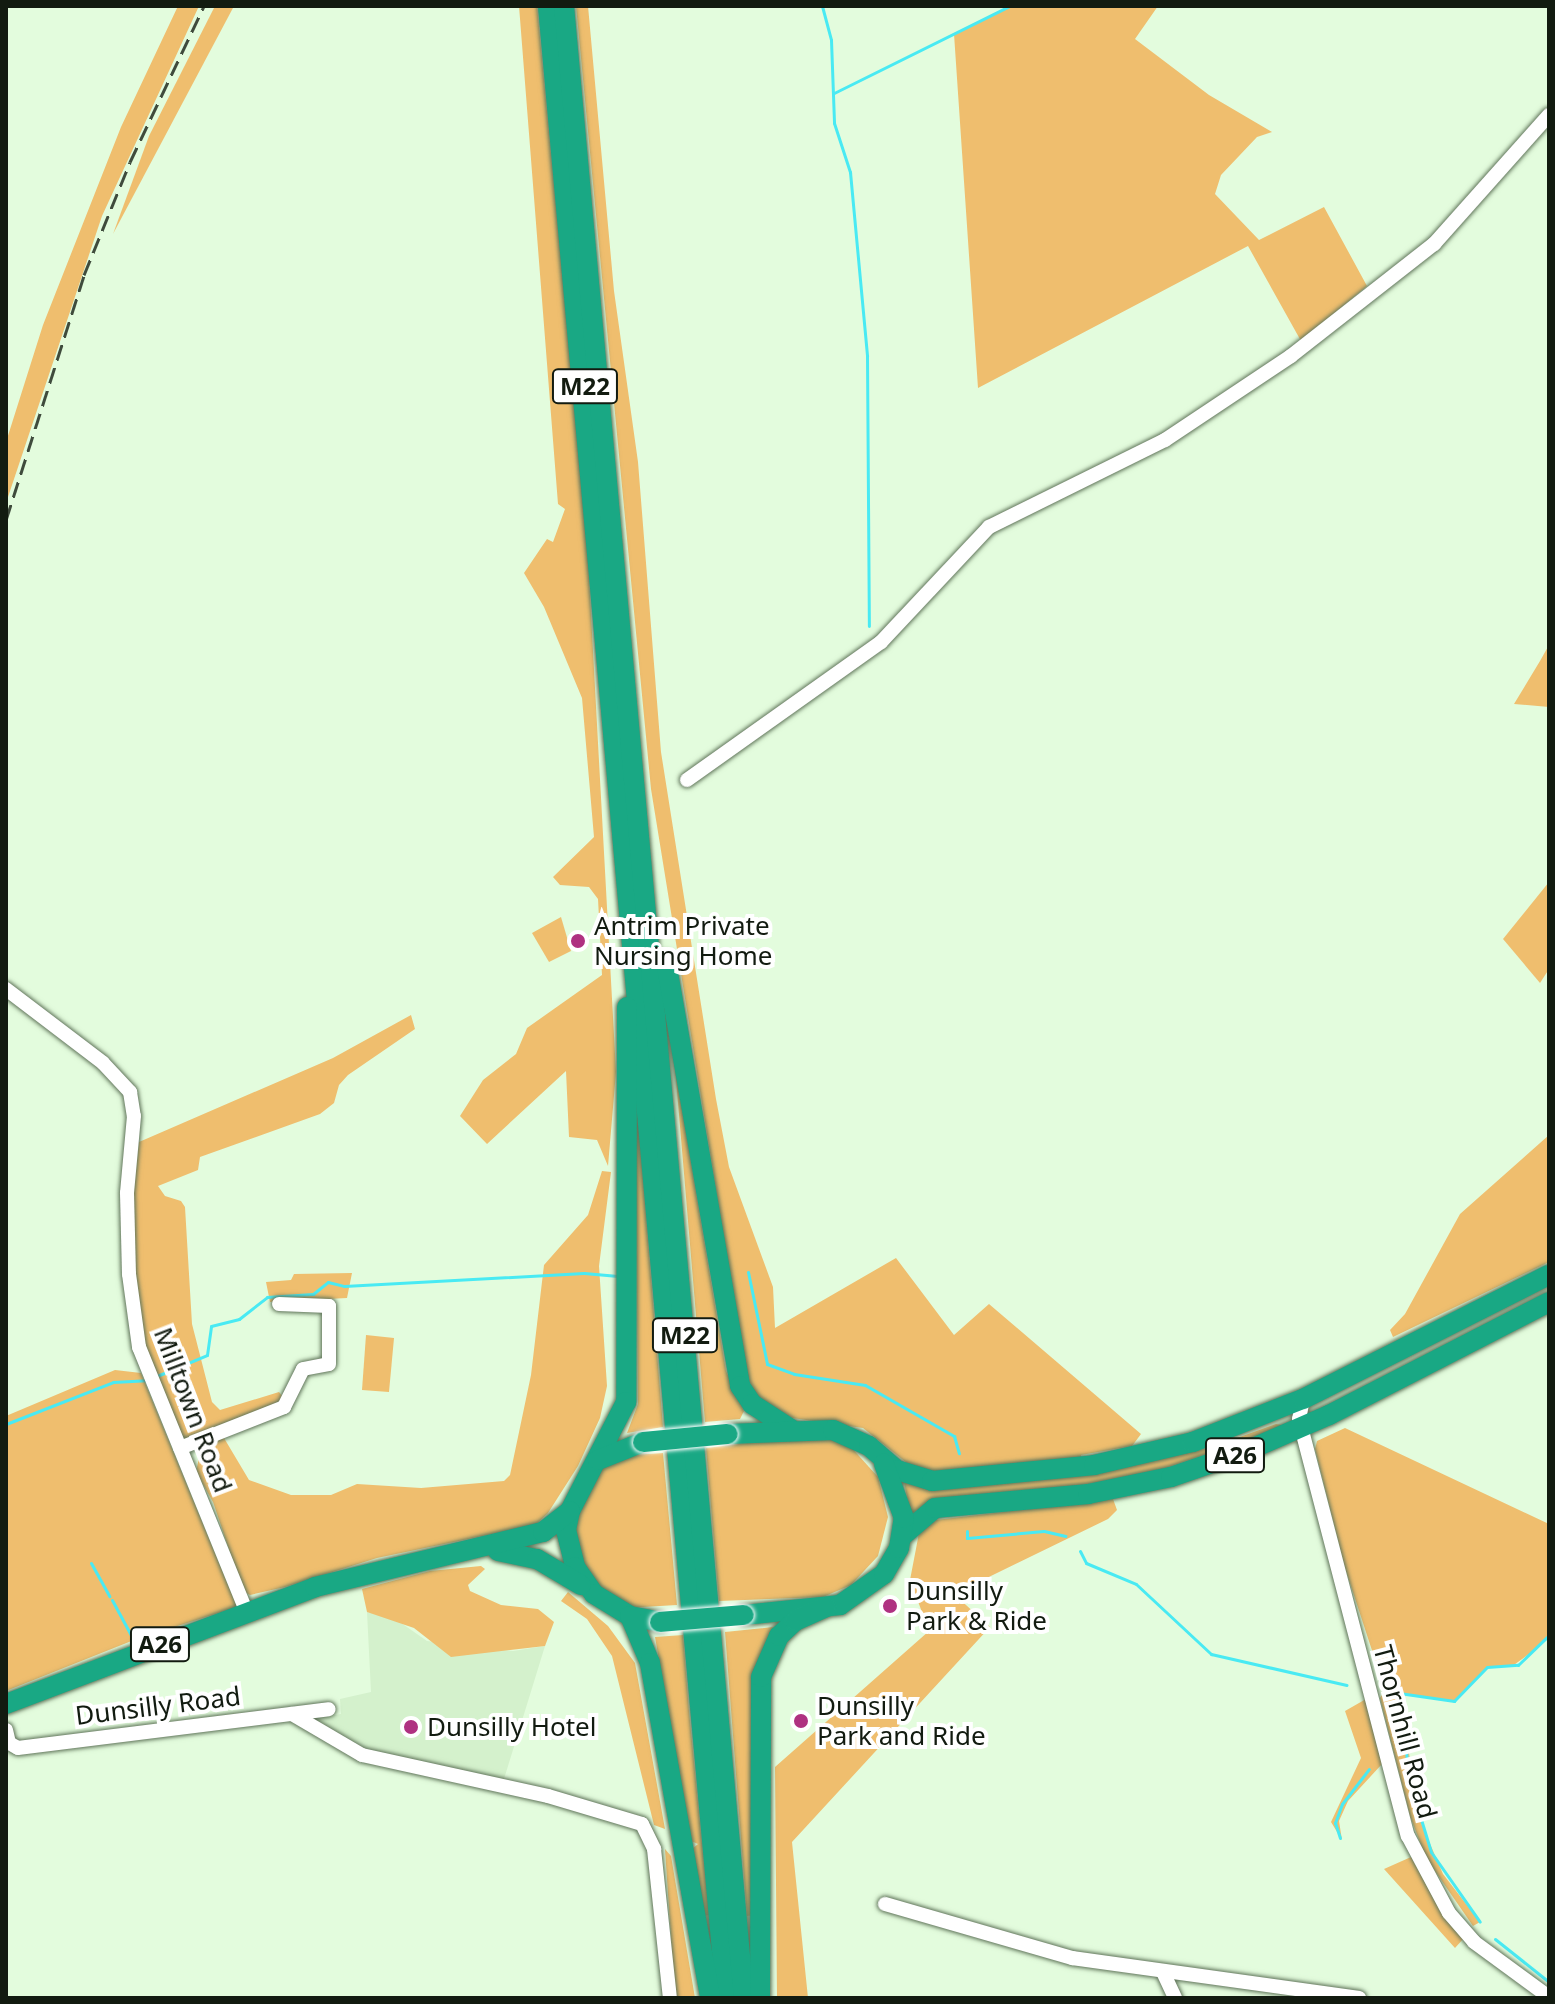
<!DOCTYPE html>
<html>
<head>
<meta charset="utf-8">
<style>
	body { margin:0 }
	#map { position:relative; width:1555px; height:2004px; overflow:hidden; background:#e3fcdd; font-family:"Noto Sans",sans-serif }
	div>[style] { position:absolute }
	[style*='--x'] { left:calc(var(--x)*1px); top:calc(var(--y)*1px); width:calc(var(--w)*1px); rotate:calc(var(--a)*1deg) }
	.built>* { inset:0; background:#d4f1cc }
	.green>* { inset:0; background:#efbe6e }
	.stream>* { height:3px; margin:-1.5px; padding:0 1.5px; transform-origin:1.5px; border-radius:1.5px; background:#49eaf3 }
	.roads { filter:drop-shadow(0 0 2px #60755a) drop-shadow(0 0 2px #60755a) }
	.minor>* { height:14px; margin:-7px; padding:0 7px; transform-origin:7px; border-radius:7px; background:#fff }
	.highway>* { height:20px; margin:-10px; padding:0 10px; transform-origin:10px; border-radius:10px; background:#19a884 }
	.rail>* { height:3px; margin-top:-1.5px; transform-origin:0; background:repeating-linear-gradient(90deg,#3f4b3c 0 16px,transparent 0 24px) }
	.bridges { filter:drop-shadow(0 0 2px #fff) drop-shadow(0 0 2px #fff) }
	.highway-bridge>* { height:20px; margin:-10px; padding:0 10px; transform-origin:10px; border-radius:10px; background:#19a884 }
	.dots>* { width:22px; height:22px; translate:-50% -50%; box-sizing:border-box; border:4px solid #fff; border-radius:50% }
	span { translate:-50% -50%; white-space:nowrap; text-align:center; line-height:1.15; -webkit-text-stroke:8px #fff; paint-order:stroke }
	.shield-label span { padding:2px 6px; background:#fff; border:2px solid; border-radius:6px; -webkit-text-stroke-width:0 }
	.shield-label { font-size:24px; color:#121b10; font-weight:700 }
	.poi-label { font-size:26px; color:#121b10 }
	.left { translate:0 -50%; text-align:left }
	.street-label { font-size:26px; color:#121b10 }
	.frame { position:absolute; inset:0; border:8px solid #121b10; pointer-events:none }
</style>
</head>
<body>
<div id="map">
	<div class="built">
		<i style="clip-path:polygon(367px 1612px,394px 1618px,427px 1641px,513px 1651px,545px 1646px,504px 1779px,368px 1752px,311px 1719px,341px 1714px,340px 1699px,371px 1692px)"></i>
	</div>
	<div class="green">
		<i style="clip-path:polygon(178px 6px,199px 6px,102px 216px,6px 503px,6px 442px,43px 325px,121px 127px)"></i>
		<i style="clip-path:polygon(215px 6px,234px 6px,113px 234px,149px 136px)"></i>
		<i style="clip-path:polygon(519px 6px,537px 6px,586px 523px,616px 1072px,608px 1166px,597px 1140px,569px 1137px,566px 1071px,487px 1144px,460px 1116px,483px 1080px,516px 1054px,527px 1028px,602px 975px,598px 899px,589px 887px,560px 885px,553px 877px,594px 837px,582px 698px,544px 607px,524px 573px,547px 539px,553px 542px,565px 509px,558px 504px)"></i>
		<i style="clip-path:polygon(576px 6px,588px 6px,614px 291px,638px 462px,661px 752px,716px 1099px,729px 1167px,773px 1287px,775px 1328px,896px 1258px,954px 1335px,989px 1304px,1141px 1434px,1132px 1446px,1081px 1455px,1082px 1461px,941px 1474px,907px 1463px,863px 1428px,792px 1418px,756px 1396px,746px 1374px,651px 789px)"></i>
		<i style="clip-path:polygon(1009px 6px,1158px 6px,1135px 39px,1209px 95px,1272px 132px,1257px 137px,1221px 175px,1215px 194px,1259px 240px,1324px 207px,1367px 286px,1301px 341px,1248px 246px,978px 388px,954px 34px)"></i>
		<i style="clip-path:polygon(1549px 645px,1549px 707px,1514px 704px,1540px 661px)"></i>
		<i style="clip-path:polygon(1549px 882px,1549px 969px,1540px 983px,1503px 939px)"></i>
		<i style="clip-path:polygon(561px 917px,571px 951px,549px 962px,532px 933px)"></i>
		<i style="clip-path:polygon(411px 1015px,415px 1029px,348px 1075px,339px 1085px,334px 1103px,320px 1114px,200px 1157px,198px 1170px,158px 1186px,165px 1196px,181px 1201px,185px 1207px,192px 1324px,212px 1402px,220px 1410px,279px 1392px,286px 1401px,182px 1444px,144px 1346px,137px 1312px,132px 1208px,139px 1142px,333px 1058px)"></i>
		<i style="clip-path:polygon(675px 1067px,726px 1371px,744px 1411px,740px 1419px,705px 1422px)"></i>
		<i style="clip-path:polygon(635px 1079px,663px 1427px,627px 1433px,638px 1404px)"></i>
		<i style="clip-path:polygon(1549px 1135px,1549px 1262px,1393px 1337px,1390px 1330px,1405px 1314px,1460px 1214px)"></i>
		<i style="clip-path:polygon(602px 1171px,611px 1172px,599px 1266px,607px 1386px,600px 1418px,578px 1466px,548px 1513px,535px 1525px,377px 1558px,285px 1587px,250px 1595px,243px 1591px,213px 1502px,196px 1472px,201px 1448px,215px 1441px,224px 1438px,249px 1480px,291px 1495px,331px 1495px,357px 1484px,421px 1488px,504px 1481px,510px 1475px,531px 1375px,544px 1265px,588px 1215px)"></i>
		<i style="clip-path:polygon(352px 1273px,347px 1298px,270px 1302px,266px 1282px,291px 1280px,294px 1274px)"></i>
		<i style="clip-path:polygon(366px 1335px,394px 1338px,389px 1392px,362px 1390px)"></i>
		<i style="clip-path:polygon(115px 1370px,141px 1373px,237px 1607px,134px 1640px,6px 1691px,6px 1416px)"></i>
		<i style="clip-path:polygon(1276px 1424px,1288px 1426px,1163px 1469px,1103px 1482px,923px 1507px,910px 1514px,904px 1481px,1077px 1475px,1209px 1448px)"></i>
		<i style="clip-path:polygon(1345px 1428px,1549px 1524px,1549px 1635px,1540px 1646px,1511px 1667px,1488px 1667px,1454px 1701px,1400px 1694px,1419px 1818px,1443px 1874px,1480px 1922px,1473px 1926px,1426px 1858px,1410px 1816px,1380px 1698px,1385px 1690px,1345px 1568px,1315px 1449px,1317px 1441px)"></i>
		<i style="clip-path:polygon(821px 1434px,850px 1446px,878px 1477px,888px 1517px,878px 1556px,851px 1585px,823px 1597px,719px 1601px,706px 1448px)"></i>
		<i style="clip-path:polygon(663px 1453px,677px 1605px,626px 1608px,586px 1575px,573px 1525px,592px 1476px,617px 1456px)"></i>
		<i style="clip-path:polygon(1113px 1499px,1117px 1510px,1108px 1519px,954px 1594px,990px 1627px,792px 1842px,808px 1998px,777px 1998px,775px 1767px,929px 1631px,910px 1580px,919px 1533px,936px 1520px)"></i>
		<i style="clip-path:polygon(481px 1566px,485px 1569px,468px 1585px,470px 1591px,501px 1605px,538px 1609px,554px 1622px,545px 1646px,451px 1657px,414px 1628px,367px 1612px,362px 1589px,430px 1571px)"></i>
		<i style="clip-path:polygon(568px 1592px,608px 1626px,635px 1663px,665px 1829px,654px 1825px,612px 1656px,587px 1619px,561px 1601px)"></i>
		<i style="clip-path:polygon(773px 1627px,755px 1670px,755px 1915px,747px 1916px,725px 1632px)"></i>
		<i style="clip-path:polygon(683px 1635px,689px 1711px,709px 1915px,703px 1916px,692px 1849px,698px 1844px,691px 1841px,655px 1637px)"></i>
		<i style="clip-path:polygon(1366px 1699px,1382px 1764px,1348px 1801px,1339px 1821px,1342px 1840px,1331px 1822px,1361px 1758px,1345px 1711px)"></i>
		<i style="clip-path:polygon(665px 1849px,671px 1856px,695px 1998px,675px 1998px)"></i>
		<i style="clip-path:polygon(1411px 1857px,1439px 1908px,1464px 1938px,1455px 1948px,1384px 1869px)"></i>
	</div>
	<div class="stream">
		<i style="--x:822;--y:6;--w:35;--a:75"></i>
		<i style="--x:831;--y:40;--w:83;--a:87.9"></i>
		<i style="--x:834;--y:123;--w:52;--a:71.9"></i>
		<i style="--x:850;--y:172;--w:185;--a:84.7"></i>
		<i style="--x:867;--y:356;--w:270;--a:89.6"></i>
		<i style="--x:834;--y:93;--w:195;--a:-26.4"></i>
		<i style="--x:748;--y:1272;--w:94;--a:78.3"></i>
		<i style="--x:767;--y:1364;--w:29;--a:20"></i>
		<i style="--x:794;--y:1374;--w:72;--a:8.8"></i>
		<i style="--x:865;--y:1385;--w:103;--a:29.8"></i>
		<i style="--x:954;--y:1436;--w:18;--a:74"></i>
		<i style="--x:157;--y:1376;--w:54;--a:-22.8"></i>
		<i style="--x:207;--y:1355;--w:29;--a:-82"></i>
		<i style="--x:211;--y:1326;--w:29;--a:-14"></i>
		<i style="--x:239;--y:1319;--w:36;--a:-38"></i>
		<i style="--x:267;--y:1297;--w:46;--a:-3.7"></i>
		<i style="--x:313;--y:1294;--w:19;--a:-39"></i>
		<i style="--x:328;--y:1282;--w:16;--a:14"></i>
		<i style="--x:344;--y:1286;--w:240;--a:-3.1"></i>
		<i style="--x:584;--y:1273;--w:34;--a:5"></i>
		<i style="--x:6;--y:1424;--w:115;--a:-21.4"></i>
		<i style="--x:113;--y:1382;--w:33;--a:-3"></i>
		<i style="--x:967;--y:1531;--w:7;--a:90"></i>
		<i style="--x:967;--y:1538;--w:77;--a:-5.2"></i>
		<i style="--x:1044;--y:1531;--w:22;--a:13"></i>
		<i style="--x:1080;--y:1551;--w:13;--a:63"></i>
		<i style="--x:1086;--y:1563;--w:54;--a:22.8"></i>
		<i style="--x:1136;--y:1584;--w:103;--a:43"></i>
		<i style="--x:1211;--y:1654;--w:139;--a:12.9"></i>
		<i style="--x:91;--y:1563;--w:38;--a:61"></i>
		<i style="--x:112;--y:1600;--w:42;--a:61.6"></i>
		<i style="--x:1385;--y:1691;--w:70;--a:8.2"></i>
		<i style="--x:1454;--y:1701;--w:47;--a:-45.9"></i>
		<i style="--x:1487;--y:1667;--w:31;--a:-4"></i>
		<i style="--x:1518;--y:1665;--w:43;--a:-44.1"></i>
		<i style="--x:1400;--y:1693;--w:87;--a:84.1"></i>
		<i style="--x:1409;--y:1780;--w:75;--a:73"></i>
		<i style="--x:1431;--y:1852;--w:85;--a:55"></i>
		<i style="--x:1340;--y:1838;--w:16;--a:-108"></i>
		<i style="--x:1335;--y:1823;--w:20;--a:-70"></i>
		<i style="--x:1342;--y:1804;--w:44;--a:-52.4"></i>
		<i style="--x:1495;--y:1939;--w:69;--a:38.5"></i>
	</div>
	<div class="roads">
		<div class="minor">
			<i style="--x:687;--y:780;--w:238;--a:-35.4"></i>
			<i style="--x:881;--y:642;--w:158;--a:-46.8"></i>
			<i style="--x:989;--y:527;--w:196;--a:-26.3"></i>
			<i style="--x:1165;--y:440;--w:151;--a:-33.7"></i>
			<i style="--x:1291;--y:356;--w:182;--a:-38.1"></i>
			<i style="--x:1434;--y:244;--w:173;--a:-48.3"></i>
			<i style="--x:6;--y:989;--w:122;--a:37.3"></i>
			<i style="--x:103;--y:1063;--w:40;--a:47"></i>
			<i style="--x:130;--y:1092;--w:24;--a:81"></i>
			<i style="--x:134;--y:1116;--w:77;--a:95.2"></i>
			<i style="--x:127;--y:1193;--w:81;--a:88.6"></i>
			<i style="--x:129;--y:1274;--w:74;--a:82.2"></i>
			<i style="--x:139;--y:1347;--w:287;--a:67.9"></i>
			<i style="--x:1303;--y:1399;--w:20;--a:101"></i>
			<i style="--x:1299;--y:1419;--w:431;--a:75.4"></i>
			<i style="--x:1408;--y:1836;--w:87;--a:62"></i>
			<i style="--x:1449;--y:1913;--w:38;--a:49"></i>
			<i style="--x:1474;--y:1942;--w:93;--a:36.3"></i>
			<i style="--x:180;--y:1448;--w:112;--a:-21.5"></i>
			<i style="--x:284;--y:1407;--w:42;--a:-63.4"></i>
			<i style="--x:303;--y:1369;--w:26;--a:-11"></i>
			<i style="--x:329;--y:1364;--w:58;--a:-90"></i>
			<i style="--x:329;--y:1306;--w:50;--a:-177.7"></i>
			<i style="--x:292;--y:1714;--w:81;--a:30.4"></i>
			<i style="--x:362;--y:1755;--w:190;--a:12.4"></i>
			<i style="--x:548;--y:1796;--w:98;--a:16.6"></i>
			<i style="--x:642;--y:1824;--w:28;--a:64"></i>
			<i style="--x:654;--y:1849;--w:150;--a:83.9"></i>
			<i style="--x:6;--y:1730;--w:13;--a:77"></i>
			<i style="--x:9;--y:1743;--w:10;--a:29"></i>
			<i style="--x:18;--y:1748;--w:313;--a:-7.1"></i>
			<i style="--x:885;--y:1904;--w:195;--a:16.1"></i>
			<i style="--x:1072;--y:1958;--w:290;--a:7.9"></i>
			<i style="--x:1163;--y:1972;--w:29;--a:65"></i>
		</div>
		<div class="highway">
			<i style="--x:548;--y:6;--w:2000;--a:84.89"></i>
			<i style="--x:564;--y:6;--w:2000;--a:84.84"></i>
			<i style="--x:666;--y:961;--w:431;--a:80.1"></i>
			<i style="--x:740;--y:1386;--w:22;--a:56"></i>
			<i style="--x:752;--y:1404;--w:46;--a:32.7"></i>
			<i style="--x:627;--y:1007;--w:395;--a:90.1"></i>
			<i style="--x:626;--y:1402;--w:123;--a:117.2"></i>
			<i style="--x:570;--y:1511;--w:19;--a:102"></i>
			<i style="--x:566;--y:1530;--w:38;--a:76"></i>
			<i style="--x:575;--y:1567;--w:33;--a:55"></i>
			<i style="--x:594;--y:1594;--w:42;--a:31.4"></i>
			<i style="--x:630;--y:1616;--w:31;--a:11"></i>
			<i style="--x:728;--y:1434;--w:105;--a:-2.2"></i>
			<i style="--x:833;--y:1430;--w:39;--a:24"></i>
			<i style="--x:869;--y:1446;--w:37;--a:41"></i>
			<i style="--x:897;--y:1470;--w:37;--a:17"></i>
			<i style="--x:932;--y:1481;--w:163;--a:-5.6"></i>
			<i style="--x:1094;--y:1465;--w:102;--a:-13.1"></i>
			<i style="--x:1193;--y:1442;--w:118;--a:-21.4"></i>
			<i style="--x:1303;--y:1399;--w:275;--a:-26.8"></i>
			<i style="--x:598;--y:1460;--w:48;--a:-21.8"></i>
			<i style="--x:902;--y:1536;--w:43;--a:-40.3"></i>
			<i style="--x:935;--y:1508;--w:154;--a:-5.2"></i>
			<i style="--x:1088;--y:1494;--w:85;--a:-11.6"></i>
			<i style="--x:1171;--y:1477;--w:77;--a:-18.9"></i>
			<i style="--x:1244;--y:1452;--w:93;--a:-23.5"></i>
			<i style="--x:1329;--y:1415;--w:247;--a:-27.2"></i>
			<i style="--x:498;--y:1551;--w:40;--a:12"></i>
			<i style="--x:537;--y:1559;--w:51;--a:30.6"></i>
			<i style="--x:744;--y:1615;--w:97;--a:-5.9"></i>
			<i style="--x:840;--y:1605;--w:54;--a:-35.2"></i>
			<i style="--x:884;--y:1574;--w:30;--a:-60"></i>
			<i style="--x:899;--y:1548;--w:30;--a:-81"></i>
			<i style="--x:904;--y:1518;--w:58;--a:-110.3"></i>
			<i style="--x:630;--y:1616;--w:51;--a:66.9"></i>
			<i style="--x:650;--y:1663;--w:340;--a:79.8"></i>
			<i style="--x:6;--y:1704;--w:330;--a:-20.7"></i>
			<i style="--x:315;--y:1587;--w:235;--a:-13.6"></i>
			<i style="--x:543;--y:1532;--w:34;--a:-38"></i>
			<i style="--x:760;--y:1998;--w:321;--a:-89.8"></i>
			<i style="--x:761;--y:1677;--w:45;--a:-66.3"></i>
			<i style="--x:779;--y:1636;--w:22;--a:-43"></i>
			<i style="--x:795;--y:1621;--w:34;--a:-24"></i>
		</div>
	</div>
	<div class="rail">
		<i style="--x:6;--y:520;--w:257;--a:-72.3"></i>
		<i style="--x:84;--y:275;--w:122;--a:-67.8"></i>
		<i style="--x:130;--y:162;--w:173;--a:-64.6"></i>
	</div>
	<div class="bridges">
		<div class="highway-bridge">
			<i style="--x:643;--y:1442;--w:85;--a:-5.4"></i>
			<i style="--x:660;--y:1622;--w:84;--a:-4.8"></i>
		</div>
	</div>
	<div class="dots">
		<i style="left:578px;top:941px;background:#af3181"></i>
		<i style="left:890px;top:1606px;background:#af3181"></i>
		<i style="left:801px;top:1721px;background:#af3181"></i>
		<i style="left:411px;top:1727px;background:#af3181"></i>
	</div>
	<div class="shield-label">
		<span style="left:585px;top:386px">M22</span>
		<span style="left:685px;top:1335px">M22</span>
		<span style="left:1235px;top:1455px">A26</span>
		<span style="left:160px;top:1644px">A26</span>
	</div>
	<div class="poi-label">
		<span class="left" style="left:594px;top:941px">Antrim Private<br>Nursing Home</span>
		<span class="left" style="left:906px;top:1606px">Dunsilly<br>Park &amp; Ride</span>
		<span class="left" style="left:817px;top:1721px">Dunsilly<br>Park and Ride</span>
		<span class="left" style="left:427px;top:1727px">Dunsilly Hotel</span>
	</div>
	<div class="street-label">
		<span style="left:193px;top:1410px;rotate:69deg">Milltown Road</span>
		<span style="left:158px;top:1706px;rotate:-7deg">Dunsilly Road</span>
		<span style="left:1405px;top:1732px;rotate:75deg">Thornhill Road</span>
	</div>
	<div class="frame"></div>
</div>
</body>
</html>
